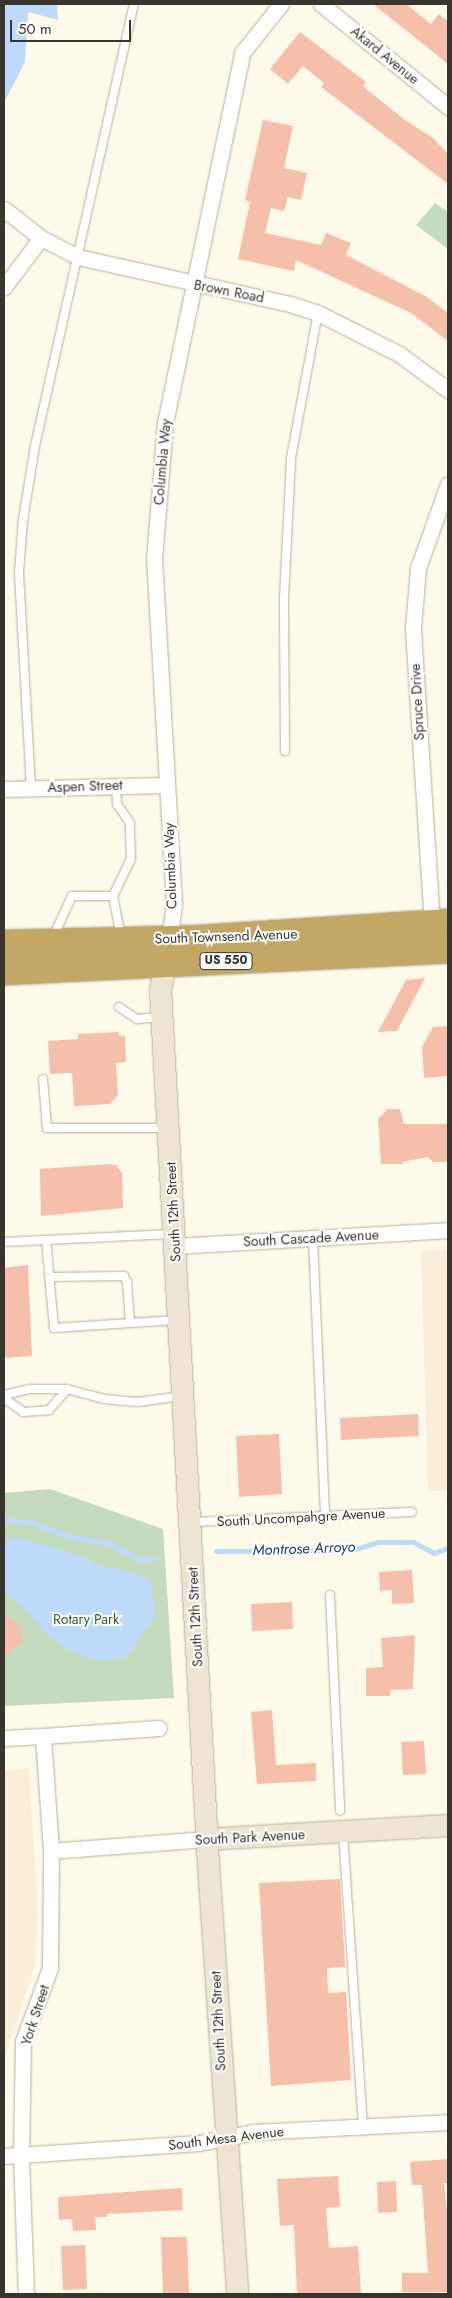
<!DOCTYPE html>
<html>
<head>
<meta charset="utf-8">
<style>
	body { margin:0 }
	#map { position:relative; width:452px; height:2298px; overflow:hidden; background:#fefaea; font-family:Jost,sans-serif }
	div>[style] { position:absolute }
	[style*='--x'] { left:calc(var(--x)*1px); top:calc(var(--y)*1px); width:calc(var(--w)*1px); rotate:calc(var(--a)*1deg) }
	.education>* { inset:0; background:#faeed9 }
	.green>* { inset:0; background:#c4dbbe }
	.water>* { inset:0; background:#bddafb }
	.stream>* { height:5px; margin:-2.5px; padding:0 2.5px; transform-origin:2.5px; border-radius:2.5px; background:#bddafb }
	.building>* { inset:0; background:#f5bfaa }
	.roads { filter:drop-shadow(0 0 1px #b5b09d) drop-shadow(0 0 1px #b5b09d) }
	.lane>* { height:8px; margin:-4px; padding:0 4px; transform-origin:4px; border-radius:4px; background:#fff }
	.street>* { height:15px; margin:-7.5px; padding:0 7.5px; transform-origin:7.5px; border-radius:7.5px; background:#fff }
	.secondary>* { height:21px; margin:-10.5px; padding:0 10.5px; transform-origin:10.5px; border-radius:10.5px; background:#ede5d1 }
	.highway>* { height:28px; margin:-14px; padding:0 14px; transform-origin:14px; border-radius:14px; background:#c3a765 }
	span { translate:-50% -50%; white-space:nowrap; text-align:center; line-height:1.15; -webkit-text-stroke:4px #fff; paint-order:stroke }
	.shield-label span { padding:1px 4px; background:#fff; border:1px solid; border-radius:4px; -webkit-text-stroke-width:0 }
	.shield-label { font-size:12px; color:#37352e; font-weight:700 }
	.street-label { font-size:14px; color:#37352e }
	.park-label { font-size:14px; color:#315e26 }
	.water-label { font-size:15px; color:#0f4273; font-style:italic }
	.frame { position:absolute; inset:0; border:5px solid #37352e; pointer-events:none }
	.scale { position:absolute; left:10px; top:20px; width:121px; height:22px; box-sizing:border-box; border:2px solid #37352e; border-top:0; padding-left:6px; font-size:15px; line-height:18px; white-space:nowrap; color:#37352e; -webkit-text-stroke:4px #fff; paint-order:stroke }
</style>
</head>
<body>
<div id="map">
	<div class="education">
		<i style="clip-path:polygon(448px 1249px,448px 1501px,447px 1491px,428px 1491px,421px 1251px)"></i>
		<i style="clip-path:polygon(29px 1768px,37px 1901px,36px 1961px,5px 2057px,4px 2136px,4px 1770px)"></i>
	</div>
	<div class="green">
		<i style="clip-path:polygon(435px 203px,448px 212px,448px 249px,416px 225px)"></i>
		<i style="clip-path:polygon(50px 1489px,163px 1529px,174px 1698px,4px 1706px,4px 1493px)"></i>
	</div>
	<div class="water">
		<i style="clip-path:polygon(4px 4px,57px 4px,58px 20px,28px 12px,25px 62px,4px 103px)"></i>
		<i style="clip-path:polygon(16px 1537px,85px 1558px,97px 1565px,139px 1574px,151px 1583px,155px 1616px,127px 1657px,98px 1661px,72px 1652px,48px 1636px,27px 1611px,4px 1593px,4px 1543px)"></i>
	</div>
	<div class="stream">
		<i style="--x:4;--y:1520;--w:29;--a:6"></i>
		<i style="--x:33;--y:1523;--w:39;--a:21"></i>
		<i style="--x:69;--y:1537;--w:40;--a:8.5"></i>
		<i style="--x:109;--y:1543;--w:34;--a:30"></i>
		<i style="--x:139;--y:1560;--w:17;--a:-7"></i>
		<i style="--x:216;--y:1551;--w:136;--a:-0.4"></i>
		<i style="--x:352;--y:1550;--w:27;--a:-17"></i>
		<i style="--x:378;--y:1542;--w:35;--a:0"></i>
		<i style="--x:413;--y:1542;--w:24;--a:28"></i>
		<i style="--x:434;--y:1553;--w:15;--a:-20"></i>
	</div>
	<div class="building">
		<i style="clip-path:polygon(373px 4px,406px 4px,431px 24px,439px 14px,448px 21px,448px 64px)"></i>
		<i style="clip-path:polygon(300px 32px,366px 82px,363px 86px,370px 92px,405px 120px,433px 138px,448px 154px,448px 184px,321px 87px,324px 83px,303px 66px,288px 84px,270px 69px)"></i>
		<i style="clip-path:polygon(263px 120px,293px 126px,284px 168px,307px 173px,301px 200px,288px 197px,284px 211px,271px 208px,265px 233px,321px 245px,326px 233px,351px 243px,346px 255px,427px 297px,448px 313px,448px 341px,411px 313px,296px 260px,294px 271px,238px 259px,250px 202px,245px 200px)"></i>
		<i style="clip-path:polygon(425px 978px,397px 1031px,378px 1032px,406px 980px)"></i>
		<i style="clip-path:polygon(448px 1026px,448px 1076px,424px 1078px,422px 1047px,433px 1027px)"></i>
		<i style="clip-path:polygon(119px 1032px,119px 1036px,125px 1036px,126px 1062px,116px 1063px,118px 1095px,110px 1104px,74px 1106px,72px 1073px,50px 1074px,48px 1041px,78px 1039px,78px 1034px)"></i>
		<i style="clip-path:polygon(388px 1109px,400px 1109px,404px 1124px,448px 1124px,448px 1162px,433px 1162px,428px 1157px,402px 1162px,403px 1164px,381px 1164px,378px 1119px)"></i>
		<i style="clip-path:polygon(110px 1164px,116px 1165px,122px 1173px,123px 1208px,41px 1216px,40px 1169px)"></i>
		<i style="clip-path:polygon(28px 1265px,32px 1356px,4px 1358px,4px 1268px)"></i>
		<i style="clip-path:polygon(418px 1414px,419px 1436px,341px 1440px,340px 1418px)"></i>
		<i style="clip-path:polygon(279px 1434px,282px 1494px,239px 1497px,236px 1436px)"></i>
		<i style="clip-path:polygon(412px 1570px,414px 1603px,392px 1604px,392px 1590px,380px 1591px,379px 1572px)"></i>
		<i style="clip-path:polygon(292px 1602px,293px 1629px,252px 1631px,251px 1604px)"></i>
		<i style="clip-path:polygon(4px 1614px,20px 1625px,22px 1643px,4px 1656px)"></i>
		<i style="clip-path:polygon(415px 1635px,413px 1689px,390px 1690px,390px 1696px,366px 1696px,366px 1668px,383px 1667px,381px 1638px)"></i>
		<i style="clip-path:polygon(272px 1710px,276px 1765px,316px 1763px,316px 1781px,257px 1784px,251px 1712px)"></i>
		<i style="clip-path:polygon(424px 1741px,426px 1774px,403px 1775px,401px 1742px)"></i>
		<i style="clip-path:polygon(340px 1879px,345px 1967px,327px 1968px,328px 1993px,346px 1992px,351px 2080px,271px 2086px,259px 1883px)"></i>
		<i style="clip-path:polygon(448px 2159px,448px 2183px,444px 2183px,448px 2218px,448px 2292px,402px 2292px,402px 2273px,428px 2273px,422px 2185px,412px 2185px,410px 2162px)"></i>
		<i style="clip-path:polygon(338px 2176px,340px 2207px,326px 2208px,329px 2248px,358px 2246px,361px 2294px,297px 2294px,294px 2225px,280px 2226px,277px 2179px)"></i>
		<i style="clip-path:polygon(396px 2181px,397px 2212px,378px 2213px,377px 2182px)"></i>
		<i style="clip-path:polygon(182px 2188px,183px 2210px,107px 2214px,107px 2217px,95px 2217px,96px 2230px,73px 2231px,72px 2219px,59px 2220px,58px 2197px)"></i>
		<i style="clip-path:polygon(161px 2237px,187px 2237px,189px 2294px,163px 2294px)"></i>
		<i style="clip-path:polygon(85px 2245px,87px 2289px,63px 2290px,61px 2246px)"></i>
	</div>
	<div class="roads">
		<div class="lane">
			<i style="--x:285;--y:751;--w:153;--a:-90.4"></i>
			<i style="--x:284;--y:598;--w:140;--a:-87.1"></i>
			<i style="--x:291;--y:458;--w:147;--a:-79.5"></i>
			<i style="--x:31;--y:788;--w:216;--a:-93.2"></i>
			<i style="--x:19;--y:572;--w:52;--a:-85.6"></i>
			<i style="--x:23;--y:520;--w:75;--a:-80.8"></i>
			<i style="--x:35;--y:446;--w:453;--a:-77.4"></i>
			<i style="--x:113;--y:896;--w:41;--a:-64.1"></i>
			<i style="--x:131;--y:859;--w:36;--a:-92"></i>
			<i style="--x:130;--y:823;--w:23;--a:-124"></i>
			<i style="--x:117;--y:804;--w:19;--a:-93"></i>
			<i style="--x:53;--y:937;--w:45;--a:-65.1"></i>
			<i style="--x:72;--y:896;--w:41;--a:0"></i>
			<i style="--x:113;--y:896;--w:42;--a:79"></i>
			<i style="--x:119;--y:1007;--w:22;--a:34"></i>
			<i style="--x:137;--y:1019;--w:24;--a:-5"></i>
			<i style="--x:43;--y:1079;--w:49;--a:85.3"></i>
			<i style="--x:47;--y:1128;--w:119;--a:0"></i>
			<i style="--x:313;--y:1239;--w:279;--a:87.5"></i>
			<i style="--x:46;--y:1240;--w:88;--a:84.8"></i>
			<i style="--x:54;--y:1328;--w:123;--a:-3.7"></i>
			<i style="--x:4;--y:1242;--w:168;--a:-2.7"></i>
			<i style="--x:50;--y:1277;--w:74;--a:-0.8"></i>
			<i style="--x:124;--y:1276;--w:7;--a:63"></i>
			<i style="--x:127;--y:1282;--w:40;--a:85.7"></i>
			<i style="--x:4;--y:1395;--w:27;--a:-13"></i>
			<i style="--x:30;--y:1389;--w:37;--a:0"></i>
			<i style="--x:67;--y:1389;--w:38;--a:15"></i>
			<i style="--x:104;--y:1399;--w:34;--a:5"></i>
			<i style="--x:138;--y:1402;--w:43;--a:-7.9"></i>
			<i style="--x:4;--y:1398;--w:24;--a:36"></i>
			<i style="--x:23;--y:1412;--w:26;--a:-4"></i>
			<i style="--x:49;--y:1410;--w:28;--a:-49"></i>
			<i style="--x:192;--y:1522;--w:220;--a:-2.6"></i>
			<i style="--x:330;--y:1595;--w:216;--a:87.3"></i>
			<i style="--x:343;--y:1833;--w:294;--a:86.1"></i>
		</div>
		<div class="street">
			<i style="--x:321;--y:4;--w:164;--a:39"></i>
			<i style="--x:4;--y:209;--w:47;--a:38.1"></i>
			<i style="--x:41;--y:238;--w:42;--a:27.2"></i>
			<i style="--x:78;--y:257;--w:217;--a:12.5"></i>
			<i style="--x:290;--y:304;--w:29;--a:18"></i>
			<i style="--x:318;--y:313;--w:91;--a:26.8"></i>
			<i style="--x:399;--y:354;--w:61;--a:36.3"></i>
			<i style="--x:4;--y:287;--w:61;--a:-52.9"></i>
			<i style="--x:4;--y:789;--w:162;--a:-1.4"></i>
			<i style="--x:432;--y:924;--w:297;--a:-93.7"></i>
			<i style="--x:413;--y:628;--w:60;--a:-85.2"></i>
			<i style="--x:418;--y:568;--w:89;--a:-70.3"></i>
			<i style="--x:169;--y:940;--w:36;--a:-82"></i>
			<i style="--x:174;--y:904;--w:345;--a:-93.3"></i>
			<i style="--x:154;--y:560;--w:137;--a:-85.4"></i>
			<i style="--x:165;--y:423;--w:378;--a:-78.2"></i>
			<i style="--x:242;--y:53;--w:63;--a:-51.5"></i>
			<i style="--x:174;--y:1246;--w:274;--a:-3.3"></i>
			<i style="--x:4;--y:1738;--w:39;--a:-3"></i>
			<i style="--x:51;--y:1851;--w:155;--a:-4.4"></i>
			<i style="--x:4;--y:2156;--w:195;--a:-3.8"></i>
			<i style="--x:199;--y:2143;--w:55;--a:-11.5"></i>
			<i style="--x:253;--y:2132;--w:195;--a:-2.9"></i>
			<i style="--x:26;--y:2294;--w:139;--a:-92.1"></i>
			<i style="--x:21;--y:2155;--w:114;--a:-89"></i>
			<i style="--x:23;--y:2041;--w:78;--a:-69.7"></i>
			<i style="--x:50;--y:1968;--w:117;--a:-89.5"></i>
			<i style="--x:51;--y:1851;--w:115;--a:-94"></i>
			<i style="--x:43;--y:1736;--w:116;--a:-3.9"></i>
		</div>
		<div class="secondary">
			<i style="--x:167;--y:950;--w:41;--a:99.9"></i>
			<i style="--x:160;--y:990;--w:875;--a:86.86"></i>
			<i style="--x:208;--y:1864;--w:431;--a:86.1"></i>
			<i style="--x:206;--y:1839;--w:242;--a:-3.3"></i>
		</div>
		<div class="highway">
			<i style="--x:4;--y:944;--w:198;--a:-1.4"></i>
			<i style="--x:202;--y:939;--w:247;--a:-3.7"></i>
			<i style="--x:4;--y:971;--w:445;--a:-2.8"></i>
		</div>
	</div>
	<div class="shield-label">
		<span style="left:226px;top:961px">US 550</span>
	</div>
	<div class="street-label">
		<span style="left:385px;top:55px;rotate:39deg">Akard Avenue</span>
		<span style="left:229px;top:291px;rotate:11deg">Brown Road</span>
		<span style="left:162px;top:462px;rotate:-85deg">Columbia Way</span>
		<span style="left:417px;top:702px;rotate:-93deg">Spruce Drive</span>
		<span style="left:85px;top:786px;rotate:-2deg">Aspen Street</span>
		<span style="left:170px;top:866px;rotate:-92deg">Columbia Way</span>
		<span style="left:226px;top:936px;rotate:-2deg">South Townsend Avenue</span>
		<span style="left:173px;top:1212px;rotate:-93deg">South 12th Street</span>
		<span style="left:311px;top:1238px;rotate:-3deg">South Cascade Avenue</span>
		<span style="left:301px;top:1517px;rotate:-3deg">South Uncompahgre Avenue</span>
		<span style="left:195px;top:1617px;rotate:-93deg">South 12th Street</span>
		<span style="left:250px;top:1837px;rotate:-3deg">South Park Avenue</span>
		<span style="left:35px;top:2015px;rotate:-72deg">York Street</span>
		<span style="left:218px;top:2021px;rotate:-93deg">South 12th Street</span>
		<span style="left:226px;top:2138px;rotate:-7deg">South Mesa Avenue</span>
	</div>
	<div class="park-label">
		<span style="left:86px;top:1619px">Rotary Park</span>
	</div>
	<div class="water-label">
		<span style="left:304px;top:1549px;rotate:-2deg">Montrose Arroyo</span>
	</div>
	<div class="frame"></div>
	<div class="scale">50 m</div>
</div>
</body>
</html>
